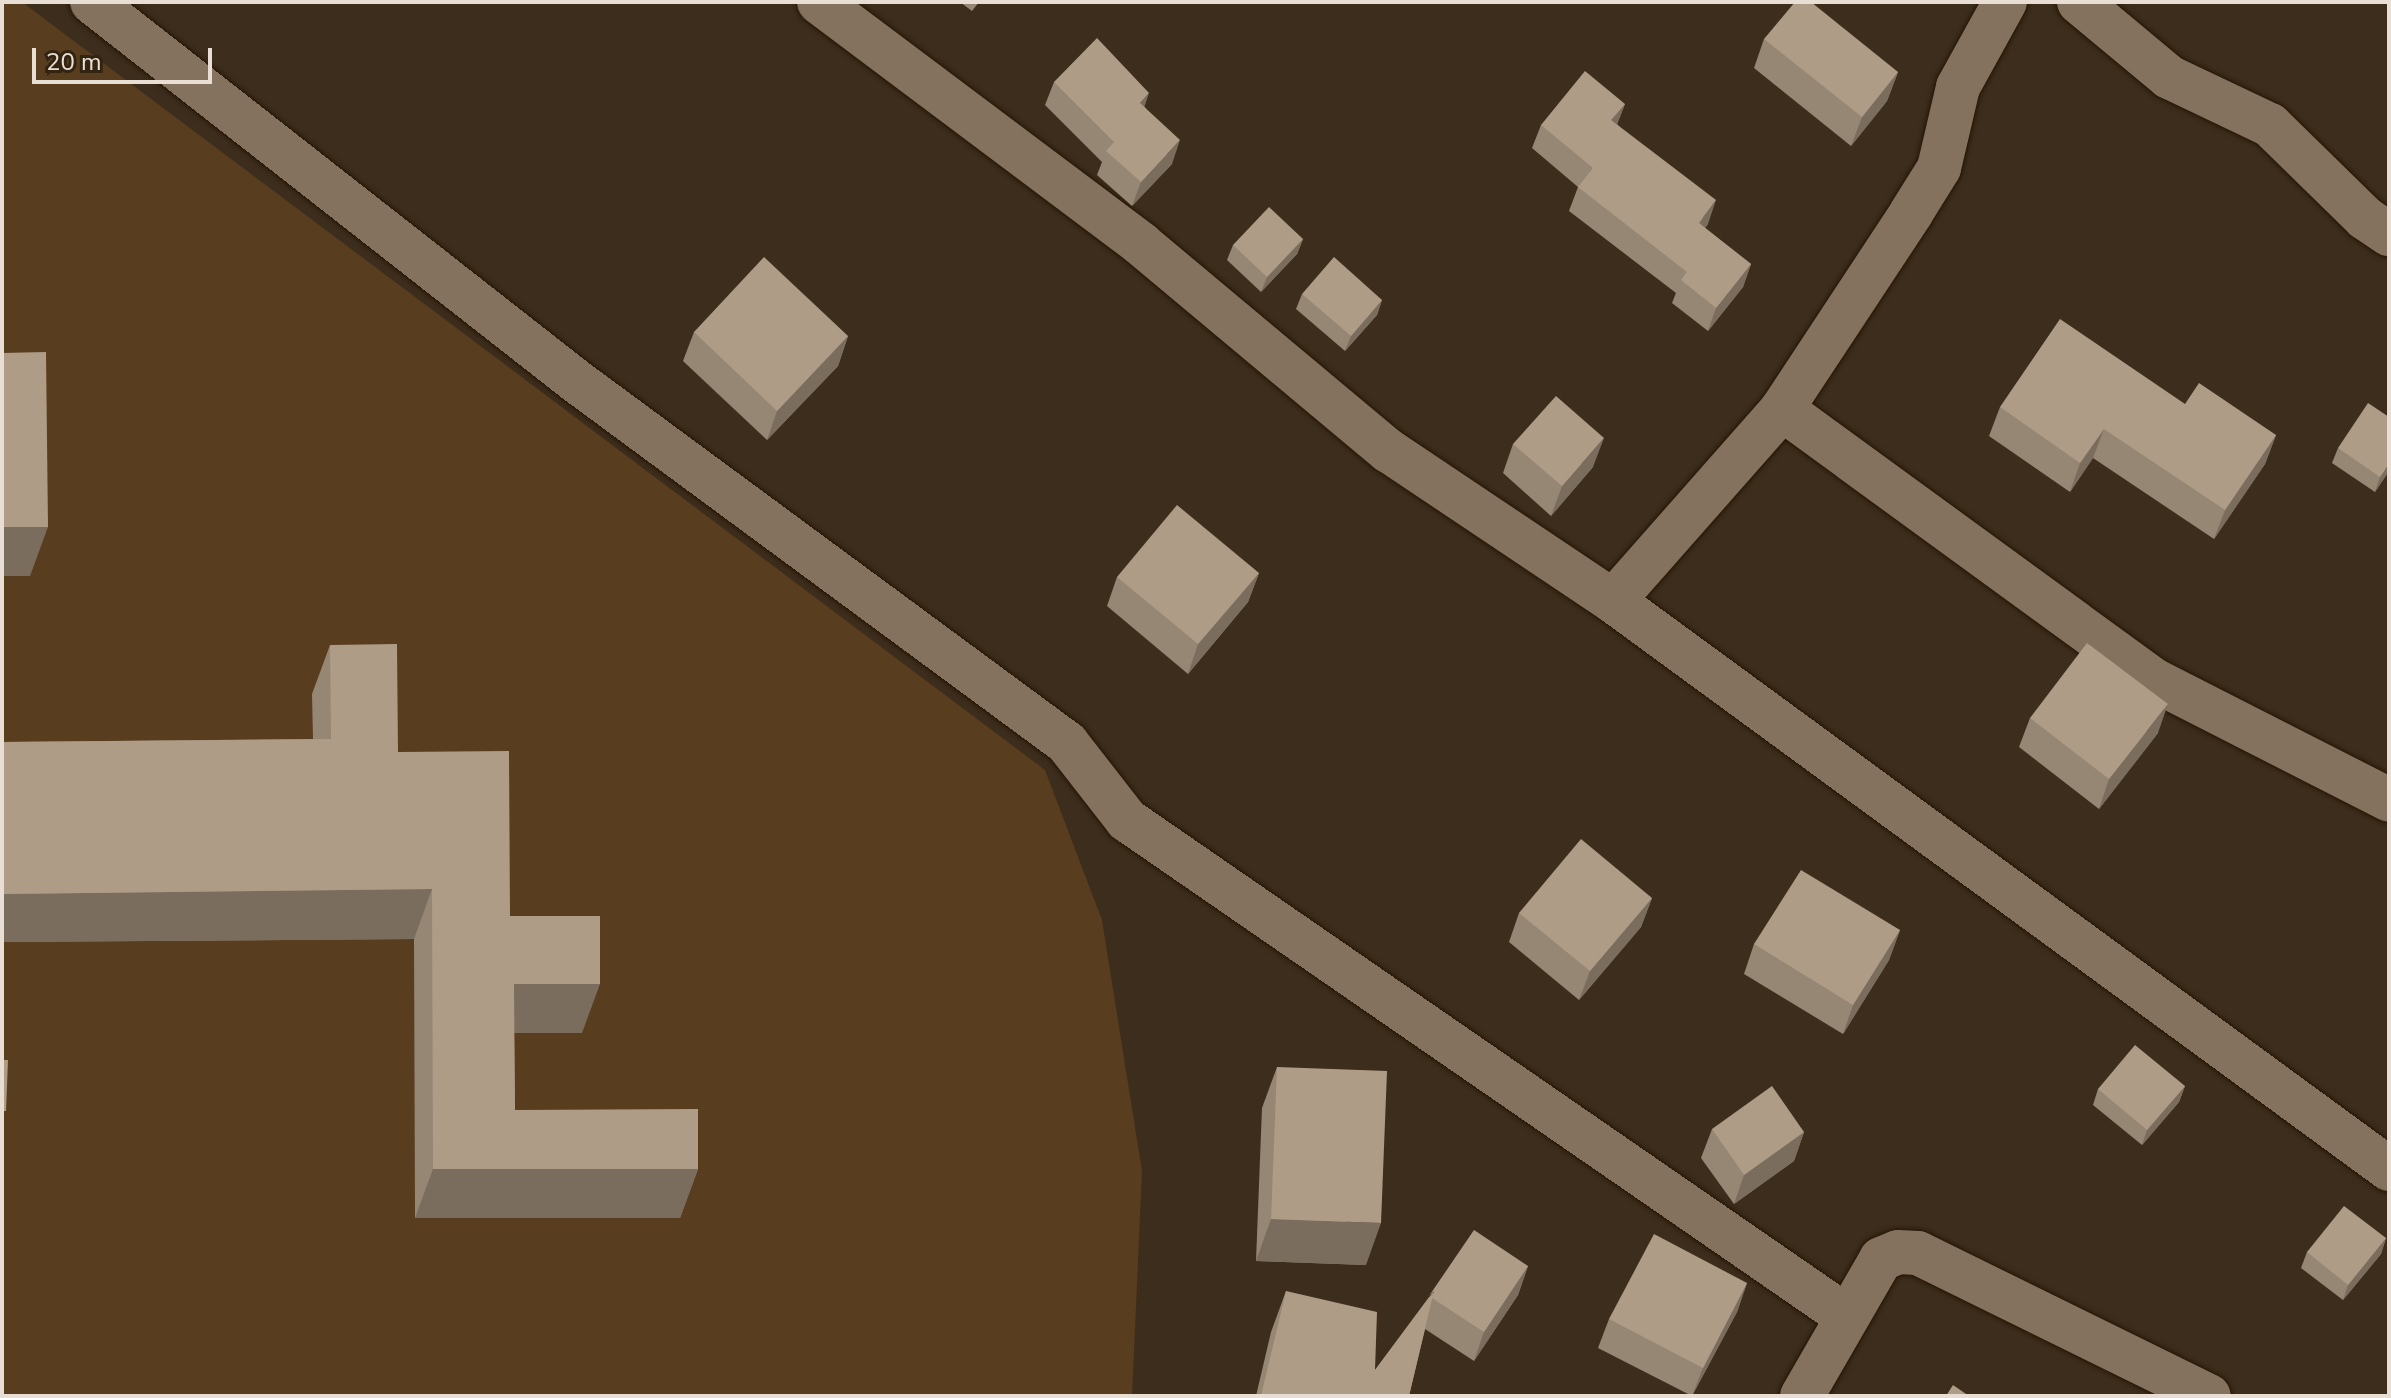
<!DOCTYPE html>
<html>
<head>
<meta charset="utf-8">
<style>
	body { margin:0 }
	#map { position:relative; width:2391px; height:1398px; overflow:hidden; background:#3d2d1c; font-family:"Nunito Sans",sans-serif }
	div>[style] { position:absolute }
	[style*='--x'] { left:calc(var(--x)*1px); top:calc(var(--y)*1px); width:calc(var(--w)*1px); rotate:calc(var(--a)*1deg) }
	.green>* { inset:0; background:#583d1e }
	.roads { filter:drop-shadow(0 0 2px #241505) drop-shadow(0 0 2px #241505) }
	.street>* { height:44px; margin:-22px; padding:0 22px; transform-origin:22px; border-radius:22px; background:#84725e }
	.wall>* { inset:0; background:#968674 }
	.shaded-wall>* { inset:0; background:#7a6d5e }
	.building>* { inset:0; background:#af9c87 }
	span { translate:-50% -50%; white-space:nowrap; text-align:center; line-height:1.15; -webkit-text-stroke:8px #332412; paint-order:stroke }
	.frame { position:absolute; inset:0; border:4px solid #e8ded3; pointer-events:none }
	.scale { position:absolute; left:32px; top:48px; width:180px; height:36px; box-sizing:border-box; border:4px solid #e8ded3; border-top:0; padding-left:10px; font-size:24px; line-height:28px; white-space:nowrap; color:#e8ded3; -webkit-text-stroke:6px #332412; paint-order:stroke }
</style>
</head>
<body>
<div id="map">
	<div class="green">
		<i style="clip-path:polygon(2px 2px,22px 2px,1045px 770px,1102px 920px,1142px 1171px,1132px 1396px,2px 1396px)"></i>
	</div>
	<div class="roads">
		<div class="street">
			<i style="--x:92;--y:2;--w:615;--a:38.06"></i>
			<i style="--x:576;--y:381;--w:610;--a:36.4"></i>
			<i style="--x:1067;--y:743;--w:98;--a:52.1"></i>
			<i style="--x:1127;--y:820;--w:873;--a:34.6"></i>
			<i style="--x:819;--y:2;--w:403;--a:36.9"></i>
			<i style="--x:1141;--y:244;--w:323;--a:39.9"></i>
			<i style="--x:1389;--y:451;--w:270;--a:33.8"></i>
			<i style="--x:1613;--y:601;--w:962;--a:36.2"></i>
			<i style="--x:2079;--y:2;--w:117;--a:39.8"></i>
			<i style="--x:2169;--y:77;--w:112;--a:25.4"></i>
			<i style="--x:2270;--y:125;--w:133;--a:44.4"></i>
			<i style="--x:2365;--y:218;--w:29;--a:34"></i>
			<i style="--x:1782;--y:409;--w:458;--a:36.1"></i>
			<i style="--x:2152;--y:679;--w:266;--a:27"></i>
			<i style="--x:1613;--y:601;--w:256;--a:-48.6"></i>
			<i style="--x:1782;--y:409;--w:235;--a:-56.6"></i>
			<i style="--x:1911;--y:213;--w:53;--a:-58.1"></i>
			<i style="--x:1939;--y:168;--w:83;--a:-76.8"></i>
			<i style="--x:1958;--y:87;--w:97;--a:-61.1"></i>
			<i style="--x:1802;--y:1396;--w:158;--a:-60"></i>
			<i style="--x:1881;--y:1259;--w:18;--a:-22"></i>
			<i style="--x:1898;--y:1252;--w:20;--a:3"></i>
			<i style="--x:1918;--y:1253;--w:324;--a:26.2"></i>
		</div>
	</div>
	<div class="wall">
		<i style="clip-path:polygon(960px 2px,979px 2px,972px 11px)"></i>
		<i style="clip-path:polygon(1764px 39px,1898px 72px,1887px 101px,1851px 146px,1754px 68px)"></i>
		<i style="clip-path:polygon(1054px 82px,1145px 107px,1172px 164px,1132px 206px,1097px 175px,1102px 162px,1045px 105px)"></i>
		<i style="clip-path:polygon(1625px 104px,1617px 124px,1708px 224px,1705px 228px,1751px 264px,1743px 287px,1708px 331px,1672px 303px,1676px 293px,1569px 211px,1578px 187px,1532px 148px,1541px 125px)"></i>
		<i style="clip-path:polygon(1303px 239px,1297px 254px,1261px 292px,1227px 260px,1233px 245px)"></i>
		<i style="clip-path:polygon(1302px 294px,1382px 300px,1377px 315px,1345px 351px,1296px 309px)"></i>
		<i style="clip-path:polygon(694px 332px,848px 336px,838px 366px,767px 440px,683px 361px)"></i>
		<i style="clip-path:polygon(2185px 404px,2276px 435px,2265px 464px,2214px 539px,2093px 458px,2070px 492px,1989px 436px,2000px 407px)"></i>
		<i style="clip-path:polygon(1513px 444px,1593px 467px,1551px 516px,1503px 473px)"></i>
		<i style="clip-path:polygon(2338px 448px,2389px 471px,2375px 492px,2332px 463px)"></i>
		<i style="clip-path:polygon(1259px 573px,1248px 602px,1188px 674px,1107px 606px,1117px 577px)"></i>
		<i style="clip-path:polygon(330px 645px,398px 752px,510px 916px,582px 1033px,514px 1033px,515px 1110px,698px 1169px,680px 1218px,415px 1218px,414px 939px,2px 942px,2px 742px,313px 739px,312px 694px)"></i>
		<i style="clip-path:polygon(2030px 718px,2158px 733px,2099px 809px,2019px 747px)"></i>
		<i style="clip-path:polygon(1652px 898px,1641px 927px,1579px 1000px,1509px 942px,1519px 913px)"></i>
		<i style="clip-path:polygon(1900px 930px,1889px 960px,1843px 1034px,1744px 974px,1754px 944px)"></i>
		<i style="clip-path:polygon(1277px 1067px,1366px 1265px,1256px 1261px,1262px 1108px)"></i>
		<i style="clip-path:polygon(2185px 1086px,2179px 1102px,2142px 1145px,2093px 1105px,2098px 1089px)"></i>
		<i style="clip-path:polygon(1712px 1129px,1804px 1132px,1794px 1161px,1734px 1204px,1701px 1158px)"></i>
		<i style="clip-path:polygon(2386px 1238px,2381px 1254px,2343px 1300px,2301px 1268px,2307px 1252px)"></i>
		<i style="clip-path:polygon(1528px 1266px,1518px 1295px,1474px 1361px,1425px 1329px,1409px 1396px,1256px 1396px,1271px 1332px,1286px 1291px,1375px 1370px,1429px 1297px)"></i>
		<i style="clip-path:polygon(1747px 1283px,1737px 1312px,1692px 1396px,1598px 1348px,1609px 1319px)"></i>
	</div>
	<div class="shaded-wall">
		<i style="clip-path:polygon(1898px 72px,1887px 101px,1851px 146px,1862px 117px)"></i>
		<i style="clip-path:polygon(1149px 93px,1141px 117px,1140px 103px)"></i>
		<i style="clip-path:polygon(1625px 104px,1616px 127px,1611px 120px)"></i>
		<i style="clip-path:polygon(1180px 140px,1172px 164px,1132px 206px,1141px 182px)"></i>
		<i style="clip-path:polygon(1716px 200px,1708px 224px,1690px 246px,1699px 223px)"></i>
		<i style="clip-path:polygon(1303px 239px,1297px 254px,1261px 292px,1267px 277px)"></i>
		<i style="clip-path:polygon(1751px 264px,1743px 287px,1708px 331px,1716px 308px)"></i>
		<i style="clip-path:polygon(1382px 300px,1377px 315px,1345px 351px,1351px 336px)"></i>
		<i style="clip-path:polygon(848px 336px,838px 366px,767px 440px,777px 411px)"></i>
		<i style="clip-path:polygon(2104px 429px,2093px 458px,2070px 492px,2080px 463px)"></i>
		<i style="clip-path:polygon(2276px 435px,2265px 464px,2214px 539px,2225px 510px)"></i>
		<i style="clip-path:polygon(1604px 438px,1593px 467px,1551px 516px,1562px 486px)"></i>
		<i style="clip-path:polygon(2389px 464px,2389px 471px,2375px 492px,2380px 477px)"></i>
		<i style="clip-path:polygon(2px 527px,48px 527px,30px 576px,2px 576px)"></i>
		<i style="clip-path:polygon(1259px 573px,1248px 602px,1188px 674px,1198px 644px)"></i>
		<i style="clip-path:polygon(2168px 704px,2158px 733px,2099px 809px,2109px 779px)"></i>
		<i style="clip-path:polygon(432px 889px,414px 939px,2px 942px,2px 894px)"></i>
		<i style="clip-path:polygon(1652px 898px,1641px 927px,1579px 1000px,1590px 971px)"></i>
		<i style="clip-path:polygon(1900px 930px,1889px 960px,1843px 1034px,1853px 1005px)"></i>
		<i style="clip-path:polygon(514px 984px,600px 984px,582px 1033px,496px 1033px)"></i>
		<i style="clip-path:polygon(2185px 1086px,2179px 1102px,2142px 1145px,2147px 1130px)"></i>
		<i style="clip-path:polygon(1804px 1132px,1794px 1161px,1734px 1204px,1744px 1175px)"></i>
		<i style="clip-path:polygon(433px 1169px,698px 1169px,680px 1218px,415px 1218px)"></i>
		<i style="clip-path:polygon(1271px 1219px,1381px 1223px,1366px 1265px,1256px 1261px)"></i>
		<i style="clip-path:polygon(2386px 1238px,2381px 1254px,2343px 1300px,2348px 1285px)"></i>
		<i style="clip-path:polygon(1528px 1266px,1518px 1295px,1474px 1361px,1484px 1332px)"></i>
		<i style="clip-path:polygon(1747px 1283px,1737px 1312px,1692px 1396px,1703px 1368px)"></i>
	</div>
	<div class="building">
		<i style="clip-path:polygon(1795px 2px,1811px 2px,1898px 72px,1862px 117px,1764px 39px)"></i>
		<i style="clip-path:polygon(1097px 38px,1149px 93px,1140px 103px,1180px 140px,1141px 182px,1106px 151px,1114px 142px,1054px 82px)"></i>
		<i style="clip-path:polygon(1585px 71px,1625px 104px,1611px 120px,1716px 200px,1699px 223px,1751px 264px,1716px 308px,1681px 280px,1687px 272px,1578px 187px,1593px 168px,1541px 125px)"></i>
		<i style="clip-path:polygon(1269px 207px,1303px 239px,1267px 277px,1233px 245px)"></i>
		<i style="clip-path:polygon(764px 257px,848px 336px,777px 411px,694px 332px)"></i>
		<i style="clip-path:polygon(1334px 257px,1382px 300px,1351px 336px,1302px 294px)"></i>
		<i style="clip-path:polygon(2060px 319px,2185px 404px,2199px 383px,2276px 435px,2225px 510px,2104px 429px,2080px 463px,2000px 407px)"></i>
		<i style="clip-path:polygon(46px 352px,48px 527px,2px 527px,2px 353px)"></i>
		<i style="clip-path:polygon(1556px 396px,1604px 438px,1562px 486px,1513px 444px)"></i>
		<i style="clip-path:polygon(2368px 403px,2389px 417px,2389px 464px,2380px 477px,2338px 448px)"></i>
		<i style="clip-path:polygon(1177px 505px,1259px 573px,1198px 644px,1117px 577px)"></i>
		<i style="clip-path:polygon(2087px 643px,2168px 704px,2109px 779px,2030px 718px)"></i>
		<i style="clip-path:polygon(397px 644px,398px 752px,509px 751px,510px 916px,600px 916px,600px 984px,514px 984px,515px 1110px,698px 1109px,698px 1169px,433px 1169px,432px 889px,2px 894px,2px 742px,331px 739px,330px 645px)"></i>
		<i style="clip-path:polygon(1581px 839px,1652px 898px,1590px 971px,1519px 913px)"></i>
		<i style="clip-path:polygon(1801px 870px,1900px 930px,1853px 1005px,1754px 944px)"></i>
		<i style="clip-path:polygon(2135px 1045px,2185px 1086px,2147px 1130px,2098px 1089px)"></i>
		<i style="clip-path:polygon(2px 1060px,8px 1060px,6px 1111px,2px 1111px)"></i>
		<i style="clip-path:polygon(1277px 1067px,1387px 1071px,1381px 1223px,1271px 1219px)"></i>
		<i style="clip-path:polygon(1772px 1086px,1804px 1132px,1744px 1175px,1712px 1129px)"></i>
		<i style="clip-path:polygon(2344px 1206px,2386px 1238px,2348px 1285px,2307px 1252px)"></i>
		<i style="clip-path:polygon(1474px 1230px,1528px 1266px,1484px 1332px,1432px 1298px,1434px 1291px,1429px 1296px)"></i>
		<i style="clip-path:polygon(1654px 1234px,1747px 1283px,1703px 1368px,1609px 1319px)"></i>
		<i style="clip-path:polygon(1286px 1291px,1377px 1312px,1375px 1370px,1434px 1291px,1409px 1396px,1261px 1396px)"></i>
		<i style="clip-path:polygon(1953px 1385px,1969px 1396px,1946px 1396px)"></i>
	</div>
	<div class="frame"></div>
	<div class="scale">20 m</div>
</div>
</body>
</html>
